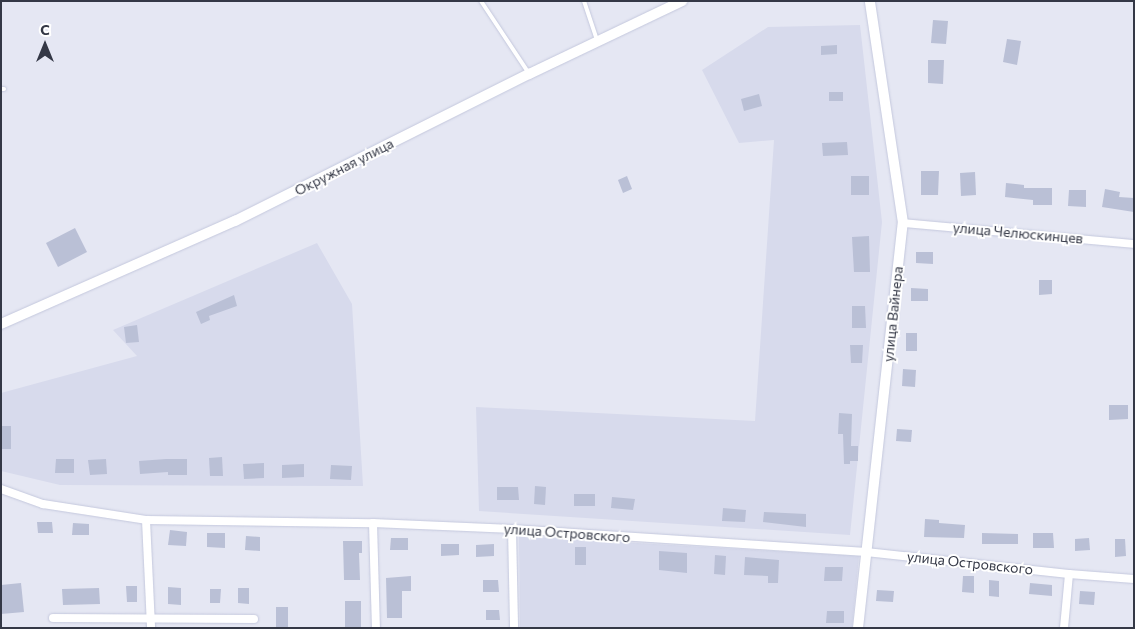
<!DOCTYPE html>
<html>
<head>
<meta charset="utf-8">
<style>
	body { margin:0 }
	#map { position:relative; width:1135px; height:629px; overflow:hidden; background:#e5e7f3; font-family:Commissioner,sans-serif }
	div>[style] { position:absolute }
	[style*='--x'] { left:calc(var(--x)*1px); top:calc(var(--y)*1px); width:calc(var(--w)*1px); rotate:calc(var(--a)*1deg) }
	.residential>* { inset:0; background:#d7daec }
	.building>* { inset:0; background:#bac0d6 }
	.roads { filter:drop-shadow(0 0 1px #c4c8dd) drop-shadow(0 0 1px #c4c8dd) }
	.service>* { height:4px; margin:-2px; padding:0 2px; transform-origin:2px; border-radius:2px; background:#fff }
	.minor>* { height:8px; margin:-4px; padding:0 4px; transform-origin:4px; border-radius:4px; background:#fff }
	.tertiary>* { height:10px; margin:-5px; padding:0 5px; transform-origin:5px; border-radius:5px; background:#fff }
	span { translate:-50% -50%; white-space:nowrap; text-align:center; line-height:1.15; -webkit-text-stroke:4px #fff; paint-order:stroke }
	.street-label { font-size:14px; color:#343846 }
	.frame { position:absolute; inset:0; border:2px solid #343846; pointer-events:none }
	.north { position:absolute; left:20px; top:20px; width:50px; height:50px; -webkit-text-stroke:4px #fff; paint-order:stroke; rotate:0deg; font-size:14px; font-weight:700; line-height:20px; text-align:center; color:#343846 }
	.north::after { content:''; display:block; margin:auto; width:18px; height:22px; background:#343846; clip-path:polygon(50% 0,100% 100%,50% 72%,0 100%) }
</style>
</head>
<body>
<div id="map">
	<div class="residential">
		<i style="clip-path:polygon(860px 25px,882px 222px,850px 535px,479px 511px,476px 407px,755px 421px,774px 140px,739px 143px,702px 70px,768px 27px)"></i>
		<i style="clip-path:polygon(317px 243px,352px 304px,363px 486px,60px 485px,1px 471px,1px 393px,137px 356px,113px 330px)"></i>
		<i style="clip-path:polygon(519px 536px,859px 556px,852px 628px,520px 628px)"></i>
	</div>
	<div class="building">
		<i style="clip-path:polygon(933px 20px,948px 21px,946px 44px,931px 43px)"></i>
		<i style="clip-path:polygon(1007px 39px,1021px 41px,1017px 65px,1003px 62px)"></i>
		<i style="clip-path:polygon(837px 45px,837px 54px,821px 55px,821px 46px)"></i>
		<i style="clip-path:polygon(928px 60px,944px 60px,943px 84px,928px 83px)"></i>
		<i style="clip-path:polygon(829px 92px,843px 92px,843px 101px,829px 101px)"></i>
		<i style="clip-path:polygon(759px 94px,762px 106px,744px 111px,741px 99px)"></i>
		<i style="clip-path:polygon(847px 142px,848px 155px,823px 156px,822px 143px)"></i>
		<i style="clip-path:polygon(921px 171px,939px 171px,938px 195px,921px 195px)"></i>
		<i style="clip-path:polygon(975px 172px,976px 195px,961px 196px,960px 173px)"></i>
		<i style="clip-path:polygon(627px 176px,632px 189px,623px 193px,618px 180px)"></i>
		<i style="clip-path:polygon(851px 176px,869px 176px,869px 195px,851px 195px)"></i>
		<i style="clip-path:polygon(1006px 183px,1024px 185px,1024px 188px,1052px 188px,1052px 205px,1033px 205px,1033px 200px,1005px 197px)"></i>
		<i style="clip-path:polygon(1105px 189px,1120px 192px,1119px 197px,1134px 198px,1134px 212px,1102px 207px)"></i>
		<i style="clip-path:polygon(1069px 190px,1086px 190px,1086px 207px,1068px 206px)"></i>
		<i style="clip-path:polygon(75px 228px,87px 252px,58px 267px,46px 243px)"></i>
		<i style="clip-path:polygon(869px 236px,870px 272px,854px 272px,852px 237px)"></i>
		<i style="clip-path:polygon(916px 252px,933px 252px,933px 264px,916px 263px)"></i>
		<i style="clip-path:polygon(1039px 280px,1052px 280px,1052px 294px,1039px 295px)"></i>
		<i style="clip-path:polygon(911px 288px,928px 289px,928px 301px,911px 301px)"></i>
		<i style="clip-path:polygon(234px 295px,237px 306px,209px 316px,210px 320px,201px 324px,196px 312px)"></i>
		<i style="clip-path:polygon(852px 306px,865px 306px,866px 328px,852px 328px)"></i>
		<i style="clip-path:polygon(137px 325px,139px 342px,126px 343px,124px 327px)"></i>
		<i style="clip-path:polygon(906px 333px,917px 333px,917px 351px,906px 351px)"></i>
		<i style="clip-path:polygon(850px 345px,863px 345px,862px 363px,851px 363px)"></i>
		<i style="clip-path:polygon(903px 369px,916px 370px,915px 387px,902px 386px)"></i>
		<i style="clip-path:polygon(1109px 405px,1128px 405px,1128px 419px,1109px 420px)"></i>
		<i style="clip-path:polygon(839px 413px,852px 414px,851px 446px,858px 446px,858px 461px,850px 461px,850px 464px,844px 464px,843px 434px,838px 434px)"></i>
		<i style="clip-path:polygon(1px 426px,11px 426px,11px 449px,1px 449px)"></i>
		<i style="clip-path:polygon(897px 429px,912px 430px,911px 442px,896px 441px)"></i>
		<i style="clip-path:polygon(222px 457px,223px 476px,210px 476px,209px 458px)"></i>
		<i style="clip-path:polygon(56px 459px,74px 459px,74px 473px,55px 473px)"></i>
		<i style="clip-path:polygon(106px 459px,107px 474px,90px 475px,88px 460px)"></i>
		<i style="clip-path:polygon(166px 459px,187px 459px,187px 475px,168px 475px,168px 472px,140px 474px,139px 461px)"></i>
		<i style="clip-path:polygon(264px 463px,264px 478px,244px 479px,243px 464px)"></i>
		<i style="clip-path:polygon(304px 464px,304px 477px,282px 478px,282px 465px)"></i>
		<i style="clip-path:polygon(331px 465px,352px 466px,351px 480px,330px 479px)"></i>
		<i style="clip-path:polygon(535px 486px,546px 487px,545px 505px,534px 504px)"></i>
		<i style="clip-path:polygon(497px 487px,518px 487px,519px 500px,497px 500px)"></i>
		<i style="clip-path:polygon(574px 494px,595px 494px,595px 506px,574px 506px)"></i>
		<i style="clip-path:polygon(612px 497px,635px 499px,633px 510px,611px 508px)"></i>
		<i style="clip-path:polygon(723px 508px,746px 510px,745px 522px,722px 521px)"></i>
		<i style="clip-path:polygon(764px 512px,806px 514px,806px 527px,763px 522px)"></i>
		<i style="clip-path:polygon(925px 519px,939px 520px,939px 523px,965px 525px,964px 538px,924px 537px)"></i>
		<i style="clip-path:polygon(37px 522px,52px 522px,53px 533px,38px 533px)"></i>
		<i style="clip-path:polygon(73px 523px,89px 524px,89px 535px,72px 535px)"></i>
		<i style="clip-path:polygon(170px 530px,187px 532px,186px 546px,168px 545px)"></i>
		<i style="clip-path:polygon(207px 533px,225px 533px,225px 548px,207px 547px)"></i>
		<i style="clip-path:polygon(982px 533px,1018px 534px,1018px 544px,982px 544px)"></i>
		<i style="clip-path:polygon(1033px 533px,1053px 533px,1054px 548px,1033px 548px)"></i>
		<i style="clip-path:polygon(246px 536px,260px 537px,260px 551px,245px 550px)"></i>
		<i style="clip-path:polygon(391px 538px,408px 538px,408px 550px,390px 550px)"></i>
		<i style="clip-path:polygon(1089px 538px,1090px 550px,1075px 551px,1075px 539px)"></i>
		<i style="clip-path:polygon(1115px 539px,1125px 539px,1126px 556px,1115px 557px)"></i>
		<i style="clip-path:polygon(343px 541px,362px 541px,362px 553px,359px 553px,360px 580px,344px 580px)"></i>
		<i style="clip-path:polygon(441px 544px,459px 544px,459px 555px,441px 556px)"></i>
		<i style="clip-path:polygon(494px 544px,494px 556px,476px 557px,476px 545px)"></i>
		<i style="clip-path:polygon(575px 547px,586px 547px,586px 565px,575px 565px)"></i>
		<i style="clip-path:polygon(659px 551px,687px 553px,687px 573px,659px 570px)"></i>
		<i style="clip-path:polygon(715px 555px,726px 556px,725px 575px,714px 574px)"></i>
		<i style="clip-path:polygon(745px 557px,779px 560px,778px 583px,768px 583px,768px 576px,744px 575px)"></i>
		<i style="clip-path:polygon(825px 567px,843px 567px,842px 581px,824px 581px)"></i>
		<i style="clip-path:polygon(411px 576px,411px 591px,402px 591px,402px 618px,387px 618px,386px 578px)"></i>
		<i style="clip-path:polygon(963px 576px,974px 576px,974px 593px,962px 592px)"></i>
		<i style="clip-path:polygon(483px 580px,498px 580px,499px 592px,483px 592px)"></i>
		<i style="clip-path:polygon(989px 580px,999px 581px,999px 597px,989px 596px)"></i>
		<i style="clip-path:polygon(21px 583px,24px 612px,1px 614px,1px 585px)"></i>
		<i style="clip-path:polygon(1030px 583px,1052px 585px,1052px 596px,1029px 594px)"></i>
		<i style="clip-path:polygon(126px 586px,137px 586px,137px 602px,127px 602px)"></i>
		<i style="clip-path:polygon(168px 587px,181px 588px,181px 605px,168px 604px)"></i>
		<i style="clip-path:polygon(99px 588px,100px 604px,63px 605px,62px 589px)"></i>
		<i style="clip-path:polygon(238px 588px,249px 588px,249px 604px,238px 603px)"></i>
		<i style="clip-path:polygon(210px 589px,221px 589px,220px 603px,210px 603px)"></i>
		<i style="clip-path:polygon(877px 590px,894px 591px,893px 602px,876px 601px)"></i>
		<i style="clip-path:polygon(1080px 591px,1095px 592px,1094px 605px,1079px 604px)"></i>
		<i style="clip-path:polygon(345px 601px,361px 601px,361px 628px,345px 628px)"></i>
		<i style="clip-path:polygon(276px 607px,288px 607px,288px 628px,276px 628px)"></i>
		<i style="clip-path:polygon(486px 610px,499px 610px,500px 620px,486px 620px)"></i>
		<i style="clip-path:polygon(827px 611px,844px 611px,844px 623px,826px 623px)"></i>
	</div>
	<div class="roads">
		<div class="service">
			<i style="--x:481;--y:1;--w:85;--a:56.5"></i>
			<i style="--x:584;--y:1;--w:41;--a:71.6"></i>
			<i style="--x:1;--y:89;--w:3;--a:0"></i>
		</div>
		<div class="minor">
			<i style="--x:903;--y:223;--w:232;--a:5.2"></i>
			<i style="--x:1;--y:489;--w:45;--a:19.7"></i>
			<i style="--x:43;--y:504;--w:104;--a:8.8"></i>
			<i style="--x:146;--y:520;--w:227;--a:0.8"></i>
			<i style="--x:373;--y:523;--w:139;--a:2.5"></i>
			<i style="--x:512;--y:529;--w:355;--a:3.7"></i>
			<i style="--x:866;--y:552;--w:204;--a:6.2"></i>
			<i style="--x:1069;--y:574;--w:65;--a:4.4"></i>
			<i style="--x:146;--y:520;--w:108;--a:87.3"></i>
			<i style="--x:373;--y:523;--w:105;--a:88.4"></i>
			<i style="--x:512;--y:529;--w:99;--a:88.8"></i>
			<i style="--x:53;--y:618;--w:201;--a:0.3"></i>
			<i style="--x:1064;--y:628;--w:54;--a:-84.7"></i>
		</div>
		<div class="tertiary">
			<i style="--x:1;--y:324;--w:256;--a:-23.8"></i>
			<i style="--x:235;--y:221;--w:329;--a:-26.6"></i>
			<i style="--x:529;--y:74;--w:170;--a:-25.5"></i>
			<i style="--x:858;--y:628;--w:407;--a:-83.7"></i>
			<i style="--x:903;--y:223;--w:224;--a:-98.5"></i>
		</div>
	</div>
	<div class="street-label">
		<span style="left:344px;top:167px;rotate:-27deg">Окружная улица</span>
		<span style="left:1018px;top:233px;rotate:5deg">улица Челюскинцев</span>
		<span style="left:893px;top:314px;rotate:-84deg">улица Вайнера</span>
		<span style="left:567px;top:533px;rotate:4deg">улица Островского</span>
		<span style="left:970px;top:563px;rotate:6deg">улица Островского</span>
	</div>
	<div class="frame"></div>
	<div class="north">С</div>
</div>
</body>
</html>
